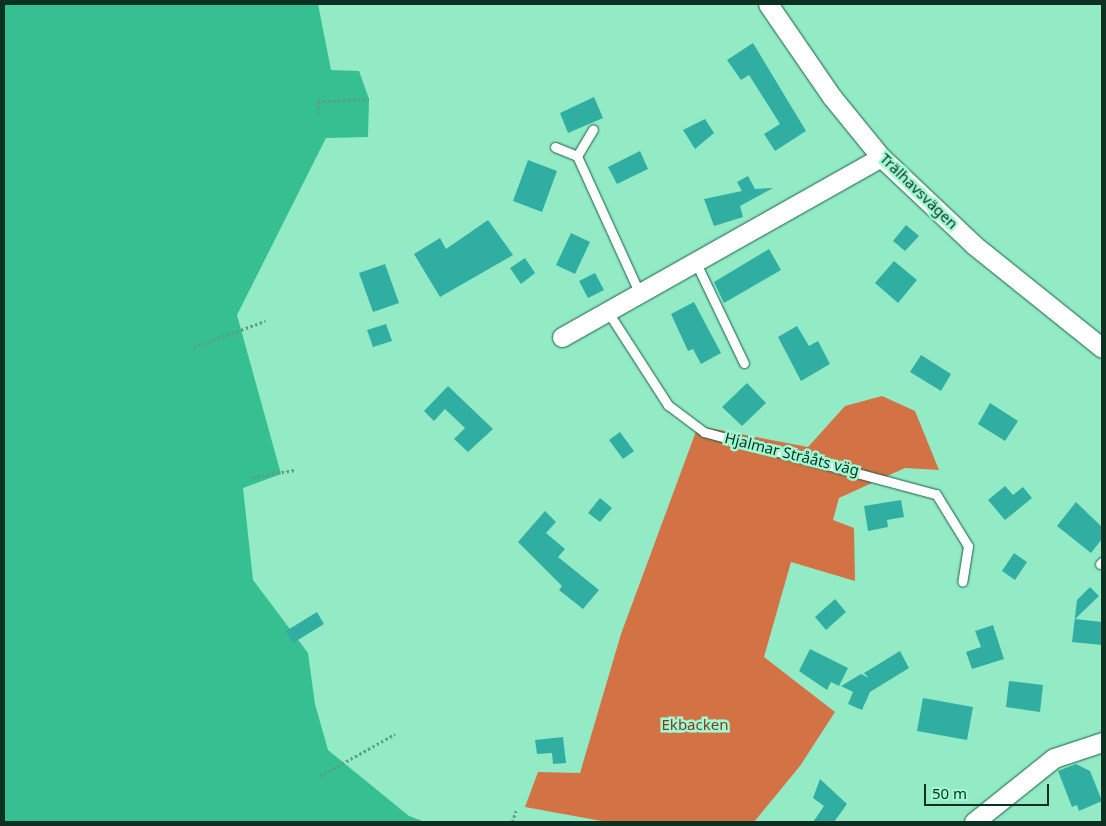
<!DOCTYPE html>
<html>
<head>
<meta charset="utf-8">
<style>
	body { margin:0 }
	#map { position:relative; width:1106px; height:826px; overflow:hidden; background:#93ebc6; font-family:"Noto Sans",sans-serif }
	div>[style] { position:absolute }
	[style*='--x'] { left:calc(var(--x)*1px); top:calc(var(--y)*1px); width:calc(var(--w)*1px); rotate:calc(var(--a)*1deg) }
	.forest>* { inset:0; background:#d37345 }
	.water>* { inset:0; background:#36bf90 }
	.building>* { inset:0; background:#30aea2 }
	.path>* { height:3px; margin-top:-1.5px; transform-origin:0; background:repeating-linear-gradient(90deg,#5b9e83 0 2.5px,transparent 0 5px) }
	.roads { filter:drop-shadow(0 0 1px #196047) drop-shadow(0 0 1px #196047) }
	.lane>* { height:9px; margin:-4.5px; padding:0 4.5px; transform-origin:4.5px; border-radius:4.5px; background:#fff }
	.street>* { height:19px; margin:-9.5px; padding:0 9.5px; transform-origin:9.5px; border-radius:9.5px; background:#fff }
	span { translate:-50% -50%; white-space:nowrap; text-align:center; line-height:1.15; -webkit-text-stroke:5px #a0f9d3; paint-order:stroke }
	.street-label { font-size:15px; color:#0b3123 }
	.park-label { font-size:15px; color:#7f3f1f }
	.frame { position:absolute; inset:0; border:5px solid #0b3123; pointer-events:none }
	.scale { position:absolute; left:924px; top:784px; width:125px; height:22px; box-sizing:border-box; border:2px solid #0b3123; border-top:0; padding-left:6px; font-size:15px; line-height:18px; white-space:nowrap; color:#0b3123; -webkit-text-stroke:4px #a0f9d3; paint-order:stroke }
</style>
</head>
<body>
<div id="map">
	<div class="forest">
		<i style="clip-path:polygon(882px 396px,915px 411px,939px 470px,905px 468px,839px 498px,833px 520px,854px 528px,855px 581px,791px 562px,764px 657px,835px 712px,800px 766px,754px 822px,607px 822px,525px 807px,538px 772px,580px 773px,621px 634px,698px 426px,808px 447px,845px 406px)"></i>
	</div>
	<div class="water">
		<i style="clip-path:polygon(4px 4px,318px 4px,331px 70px,359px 71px,369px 99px,368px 137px,326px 138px,237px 315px,281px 474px,243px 488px,253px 580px,308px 653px,315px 704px,328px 750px,409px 816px,425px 822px,4px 822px)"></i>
	</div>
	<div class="building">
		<i style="clip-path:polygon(753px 43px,806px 131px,775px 151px,764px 134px,780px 124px,749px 75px,741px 80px,727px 60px)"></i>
		<i style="clip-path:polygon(594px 97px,603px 118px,568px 133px,560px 113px)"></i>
		<i style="clip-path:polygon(705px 119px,714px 133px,695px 149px,683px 130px)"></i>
		<i style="clip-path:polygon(640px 151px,648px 169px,617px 184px,608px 167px)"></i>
		<i style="clip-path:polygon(528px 160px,557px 171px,542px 212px,513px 201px)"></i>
		<i style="clip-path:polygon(748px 176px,755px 189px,773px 188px,740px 206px,743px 217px,714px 226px,704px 199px,742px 191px,737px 182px)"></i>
		<i style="clip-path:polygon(488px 220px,513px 255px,440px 297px,414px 254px,440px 238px,446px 249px)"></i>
		<i style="clip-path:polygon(906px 225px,919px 236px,905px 251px,893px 241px)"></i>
		<i style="clip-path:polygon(571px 233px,590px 242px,575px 274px,556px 265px)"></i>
		<i style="clip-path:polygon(769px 249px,781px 270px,724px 303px,714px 282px)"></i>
		<i style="clip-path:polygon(525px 258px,535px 273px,521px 284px,510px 268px)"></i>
		<i style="clip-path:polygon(894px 261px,917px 280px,898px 303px,875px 283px)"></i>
		<i style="clip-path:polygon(385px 264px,399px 303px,373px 312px,359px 273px)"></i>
		<i style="clip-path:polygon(595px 273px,604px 290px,588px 298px,579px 281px)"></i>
		<i style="clip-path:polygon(694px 302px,721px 353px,701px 364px,693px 349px,688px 351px,671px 314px)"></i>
		<i style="clip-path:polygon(386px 324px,392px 341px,373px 347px,367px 330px)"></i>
		<i style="clip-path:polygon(797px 326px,809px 346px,818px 341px,830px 364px,801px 381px,778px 337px)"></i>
		<i style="clip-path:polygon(921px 355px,951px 374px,941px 391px,910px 372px)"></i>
		<i style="clip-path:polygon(747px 383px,766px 403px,742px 426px,722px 407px)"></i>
		<i style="clip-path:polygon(448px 386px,493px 429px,468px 452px,454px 439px,465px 428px,445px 409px,434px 421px,424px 411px)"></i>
		<i style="clip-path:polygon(990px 403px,1018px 421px,1005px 441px,978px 424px)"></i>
		<i style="clip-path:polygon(620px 432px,634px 451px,623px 459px,609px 440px)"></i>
		<i style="clip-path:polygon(1005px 486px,1013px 495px,1023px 487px,1032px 498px,1005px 520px,988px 500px)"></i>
		<i style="clip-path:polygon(600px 498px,612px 508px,600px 522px,588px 513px)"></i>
		<i style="clip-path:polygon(901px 500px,904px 517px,887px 520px,888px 527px,868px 531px,864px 506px)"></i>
		<i style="clip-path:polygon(1076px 502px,1102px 527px,1102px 539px,1091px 553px,1057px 526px)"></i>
		<i style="clip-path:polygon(545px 511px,556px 522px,546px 533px,565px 549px,558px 557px,599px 590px,583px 609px,559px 590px,562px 586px,518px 542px)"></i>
		<i style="clip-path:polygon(1014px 553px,1027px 562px,1015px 580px,1002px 571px)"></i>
		<i style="clip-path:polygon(1090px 587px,1099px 596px,1075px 619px,1102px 622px,1102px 645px,1072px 642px,1077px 600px)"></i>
		<i style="clip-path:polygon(835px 599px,846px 612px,826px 630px,815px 617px)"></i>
		<i style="clip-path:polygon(317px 612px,324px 624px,293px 643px,286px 631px)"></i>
		<i style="clip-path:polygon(993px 625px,1004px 659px,972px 669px,966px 652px,981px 647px,975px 631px)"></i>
		<i style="clip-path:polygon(810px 649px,848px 668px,839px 686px,831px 682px,827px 690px,799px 671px)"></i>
		<i style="clip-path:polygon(900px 651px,909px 668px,870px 692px,862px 710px,848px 704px,853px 692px,841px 686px,861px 674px,869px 678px,864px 673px)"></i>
		<i style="clip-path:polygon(1009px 681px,1043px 685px,1040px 712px,1006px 707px)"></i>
		<i style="clip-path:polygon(923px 698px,973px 707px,967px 740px,917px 731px)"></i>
		<i style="clip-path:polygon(563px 737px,566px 763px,553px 764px,552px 753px,537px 754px,535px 740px)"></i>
		<i style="clip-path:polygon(1076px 764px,1090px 771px,1102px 801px,1079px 811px,1077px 805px,1072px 807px,1058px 771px)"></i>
		<i style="clip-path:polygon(820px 779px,847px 804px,834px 822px,813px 822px,824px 806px,813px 798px)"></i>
	</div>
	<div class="path">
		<i style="--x:320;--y:114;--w:13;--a:-99"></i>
		<i style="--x:318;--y:101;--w:51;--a:-2.2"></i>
		<i style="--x:194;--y:347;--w:76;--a:-20.1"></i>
		<i style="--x:252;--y:477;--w:44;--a:-9.2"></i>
		<i style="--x:320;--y:776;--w:86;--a:-29.2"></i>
		<i style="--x:512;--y:822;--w:12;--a:-70"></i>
	</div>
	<div class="roads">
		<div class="lane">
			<i style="--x:555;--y:147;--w:24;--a:22"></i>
			<i style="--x:577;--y:156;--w:152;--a:65.5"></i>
			<i style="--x:577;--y:156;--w:31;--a:-59"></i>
			<i style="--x:696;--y:263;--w:111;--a:64.4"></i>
			<i style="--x:608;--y:312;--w:111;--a:57.2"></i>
			<i style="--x:668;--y:405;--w:45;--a:36.9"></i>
			<i style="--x:704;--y:432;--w:240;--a:15"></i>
			<i style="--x:936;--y:494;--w:61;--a:58.4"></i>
			<i style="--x:968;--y:546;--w:36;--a:99"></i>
			<i style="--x:1100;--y:564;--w:3;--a:-45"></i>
		</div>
		<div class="street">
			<i style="--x:768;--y:4;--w:113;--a:55.5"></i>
			<i style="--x:832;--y:97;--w:77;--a:50.8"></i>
			<i style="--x:881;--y:157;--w:128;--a:43.4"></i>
			<i style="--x:974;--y:245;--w:164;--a:38.8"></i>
			<i style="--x:562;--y:337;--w:366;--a:-29.4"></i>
			<i style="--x:974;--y:822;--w:102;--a:-38.7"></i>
			<i style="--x:1054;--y:758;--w:51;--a:-18.4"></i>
		</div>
	</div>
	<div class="street-label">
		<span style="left:919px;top:191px;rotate:44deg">Trälhavsvägen</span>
		<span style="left:792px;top:454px;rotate:14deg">Hjalmar Strååts väg</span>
	</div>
	<div class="park-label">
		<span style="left:695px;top:725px">Ekbacken</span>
	</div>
	<div class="frame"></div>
	<div class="scale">50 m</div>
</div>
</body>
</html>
